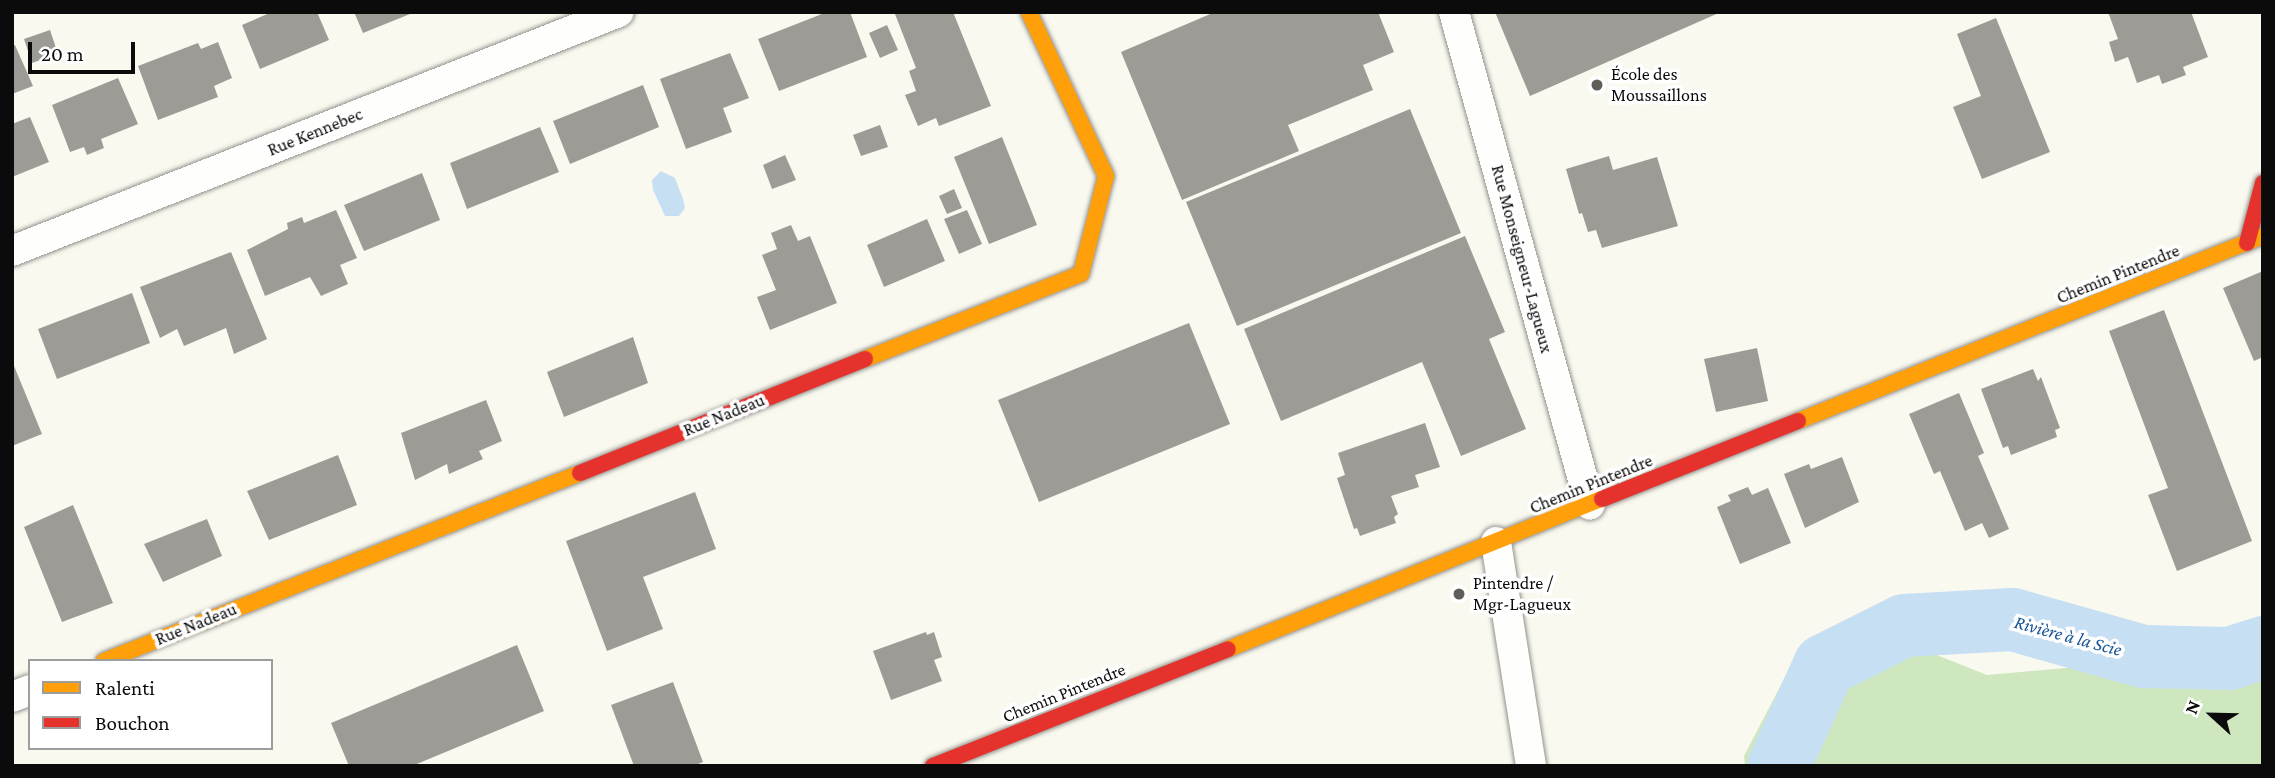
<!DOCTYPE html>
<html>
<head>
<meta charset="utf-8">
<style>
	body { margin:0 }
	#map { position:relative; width:2275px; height:778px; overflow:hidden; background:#faf9ef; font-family:"Crimson Pro",serif }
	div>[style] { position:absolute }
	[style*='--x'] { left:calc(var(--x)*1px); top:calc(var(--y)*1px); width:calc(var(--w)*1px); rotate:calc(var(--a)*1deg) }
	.forest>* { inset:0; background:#cfe7be }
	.water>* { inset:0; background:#c6dff3 }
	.river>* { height:63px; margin:-31.5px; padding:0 31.5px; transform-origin:31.5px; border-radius:31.5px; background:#c6dff3 }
	.building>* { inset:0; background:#9c9b95 }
	.roads { filter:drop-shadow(0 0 2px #93928e) drop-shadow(0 0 2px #93928e) }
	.street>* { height:30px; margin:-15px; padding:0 15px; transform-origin:15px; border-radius:15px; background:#fefefd }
	.slow>* { height:16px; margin:-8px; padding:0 8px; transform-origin:8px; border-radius:8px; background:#ff9f0a }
	.jam>* { height:16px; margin:-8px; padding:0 8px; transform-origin:8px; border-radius:8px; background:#e5322d }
	.dots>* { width:19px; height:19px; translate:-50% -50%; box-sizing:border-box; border:4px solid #fff; border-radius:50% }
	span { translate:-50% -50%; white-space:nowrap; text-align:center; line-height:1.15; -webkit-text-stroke:7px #fff; paint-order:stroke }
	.poi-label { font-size:18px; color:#0b0b0b }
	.left { translate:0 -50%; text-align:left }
	.street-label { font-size:18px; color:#0b0b0b }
	.water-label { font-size:19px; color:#185499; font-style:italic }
	.frame { position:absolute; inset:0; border:14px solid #0b0b0b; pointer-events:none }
	.legend { position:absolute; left:28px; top:659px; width:245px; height:91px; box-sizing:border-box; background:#fff; border:2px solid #9d9d9d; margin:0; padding:9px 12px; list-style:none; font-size:21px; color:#0b0b0b }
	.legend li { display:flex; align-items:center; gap:14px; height:35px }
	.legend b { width:35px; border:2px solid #9d9d9d }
	.north { position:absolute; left:2177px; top:680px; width:70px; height:70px; -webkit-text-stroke:5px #fff; paint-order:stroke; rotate:292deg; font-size:19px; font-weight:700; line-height:28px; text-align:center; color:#0b0b0b }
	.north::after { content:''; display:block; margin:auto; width:24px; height:32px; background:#0b0b0b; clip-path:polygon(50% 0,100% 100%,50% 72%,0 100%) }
	.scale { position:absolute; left:28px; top:42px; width:107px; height:32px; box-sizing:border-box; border:4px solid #0b0b0b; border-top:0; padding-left:9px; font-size:21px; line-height:24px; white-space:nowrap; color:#0b0b0b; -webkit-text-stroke:5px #fff; paint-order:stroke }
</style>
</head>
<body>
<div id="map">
	<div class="forest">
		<i style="clip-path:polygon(1856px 623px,1987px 675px,2155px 660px,2263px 629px,2263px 766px,1745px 766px,1744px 756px,1797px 654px)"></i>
	</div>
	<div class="water">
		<i style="clip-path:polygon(661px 171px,675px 178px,683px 199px,685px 208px,679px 216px,665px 216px,653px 190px,652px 180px)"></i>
	</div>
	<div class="river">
		<i style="--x:1778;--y:766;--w:111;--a:-65.5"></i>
		<i style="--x:1824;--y:665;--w:89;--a:-26.6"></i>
		<i style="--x:1904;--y:625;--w:108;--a:-3.2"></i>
		<i style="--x:2012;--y:619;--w:136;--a:15.8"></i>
		<i style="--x:2143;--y:656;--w:86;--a:1.3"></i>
		<i style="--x:2229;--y:658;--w:36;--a:-18"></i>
	</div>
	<div class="building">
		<i style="clip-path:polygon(272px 12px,317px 12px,329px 40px,260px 69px,242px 25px)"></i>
		<i style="clip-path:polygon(354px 12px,415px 12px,363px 33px)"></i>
		<i style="clip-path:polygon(827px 12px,850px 12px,867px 57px,779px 91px,758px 39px)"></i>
		<i style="clip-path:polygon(898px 12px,953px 12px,991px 106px,939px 126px,936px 118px,918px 126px,905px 95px,916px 91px,909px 71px,916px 68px,895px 14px)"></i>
		<i style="clip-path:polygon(1215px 12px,1378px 12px,1394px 52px,1363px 65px,1373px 90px,1288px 125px,1299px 151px,1182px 200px,1121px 52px)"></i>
		<i style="clip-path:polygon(1495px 12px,1721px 12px,1530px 96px)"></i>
		<i style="clip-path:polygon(2108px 12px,2191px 12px,2208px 57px,2183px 67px,2186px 75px,2162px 84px,2159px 75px,2137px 83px,2128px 57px,2115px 62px,2109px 42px,2118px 39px)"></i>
		<i style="clip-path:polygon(1996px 18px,2050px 152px,1982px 179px,1953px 107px,1981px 96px,1957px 34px)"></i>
		<i style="clip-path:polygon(887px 25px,898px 50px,880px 58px,869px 33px)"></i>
		<i style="clip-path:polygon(50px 30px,58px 54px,32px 63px,24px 39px)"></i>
		<i style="clip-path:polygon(218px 42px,232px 78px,214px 86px,218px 97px,158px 120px,138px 66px,198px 43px,201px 49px)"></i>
		<i style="clip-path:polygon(15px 45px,33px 86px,12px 94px,12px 46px)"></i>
		<i style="clip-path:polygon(730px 53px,749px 98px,723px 108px,732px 132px,686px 149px,660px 79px)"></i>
		<i style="clip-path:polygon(118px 78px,138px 124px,101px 139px,104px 148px,87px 155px,84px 147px,70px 152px,52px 105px)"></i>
		<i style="clip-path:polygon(643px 85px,659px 127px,570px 164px,553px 121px)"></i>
		<i style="clip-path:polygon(1410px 109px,1461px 233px,1237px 326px,1186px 202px)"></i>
		<i style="clip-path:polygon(30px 117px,49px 162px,12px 177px,12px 124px)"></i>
		<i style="clip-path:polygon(880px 125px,888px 147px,861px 156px,853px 135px)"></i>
		<i style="clip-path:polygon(540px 127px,559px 172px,467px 209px,450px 163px)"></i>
		<i style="clip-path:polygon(1002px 137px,1037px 225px,989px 244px,954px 157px)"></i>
		<i style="clip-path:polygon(785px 155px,796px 180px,772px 189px,763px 165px)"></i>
		<i style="clip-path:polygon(1609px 156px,1613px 170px,1657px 157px,1678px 226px,1602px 248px,1596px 230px,1588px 232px,1582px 213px,1579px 214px,1566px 169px)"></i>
		<i style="clip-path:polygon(422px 173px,440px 220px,364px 251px,344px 205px)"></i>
		<i style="clip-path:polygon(954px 189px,962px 208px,947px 214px,939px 196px)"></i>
		<i style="clip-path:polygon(336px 210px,357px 258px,340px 265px,348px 284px,321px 296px,310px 277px,265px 296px,247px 250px,288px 229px,287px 223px,302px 217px,304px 223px)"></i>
		<i style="clip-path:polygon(967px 210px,982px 244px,959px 254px,944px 219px)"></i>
		<i style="clip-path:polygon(927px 219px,945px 261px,884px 287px,867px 245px)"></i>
		<i style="clip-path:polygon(791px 225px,798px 241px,810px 236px,837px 303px,770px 330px,757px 297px,776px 290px,762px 255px,777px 249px,771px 233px)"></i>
		<i style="clip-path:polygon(1465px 236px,1505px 332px,1489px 339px,1526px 429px,1461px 456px,1422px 362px,1281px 421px,1244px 329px)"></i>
		<i style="clip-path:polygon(231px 252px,267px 339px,234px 354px,226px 328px,184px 346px,177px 329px,160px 338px,140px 287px)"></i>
		<i style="clip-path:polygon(2263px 271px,2263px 357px,2254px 361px,2223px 288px)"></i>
		<i style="clip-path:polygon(132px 293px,150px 343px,57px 379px,38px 329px)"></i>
		<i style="clip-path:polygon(2164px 310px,2252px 541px,2177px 571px,2148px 495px,2168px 488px,2109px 331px)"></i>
		<i style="clip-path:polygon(1189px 323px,1230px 424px,1039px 502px,998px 400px)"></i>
		<i style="clip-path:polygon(633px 337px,648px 383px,564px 417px,547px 372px)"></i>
		<i style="clip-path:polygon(1757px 348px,1768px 401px,1716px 412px,1704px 359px)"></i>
		<i style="clip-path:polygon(12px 361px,42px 434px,12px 446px)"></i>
		<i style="clip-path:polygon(2033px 369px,2038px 381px,2041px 377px,2060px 428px,2055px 430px,2057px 437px,2011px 455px,2008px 446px,2003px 448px,1981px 389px)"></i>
		<i style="clip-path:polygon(1959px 393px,1984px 453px,1978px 456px,2009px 529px,1989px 538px,1982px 523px,1965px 531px,1940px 471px,1934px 474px,1909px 414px)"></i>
		<i style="clip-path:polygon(486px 400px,502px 441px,479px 451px,483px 459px,449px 474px,447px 464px,415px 480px,401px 433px)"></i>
		<i style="clip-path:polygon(1425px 423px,1440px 467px,1415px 475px,1419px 487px,1391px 496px,1398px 514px,1394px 517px,1396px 523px,1360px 536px,1357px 528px,1354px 529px,1337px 478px,1345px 475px,1338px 453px)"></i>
		<i style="clip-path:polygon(338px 455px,357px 505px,269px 540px,247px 491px)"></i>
		<i style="clip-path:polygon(1842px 457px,1859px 502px,1805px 528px,1784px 474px,1809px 464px,1811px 469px)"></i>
		<i style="clip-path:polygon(1748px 487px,1752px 495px,1768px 488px,1791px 543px,1740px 564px,1717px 507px,1731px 501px,1728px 495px)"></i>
		<i style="clip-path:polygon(695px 492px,716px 549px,643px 577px,663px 629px,607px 651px,566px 541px)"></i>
		<i style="clip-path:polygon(73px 505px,113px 603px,62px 622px,24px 527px)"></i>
		<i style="clip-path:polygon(207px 519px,222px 556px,163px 582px,144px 544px)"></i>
		<i style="clip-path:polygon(926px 632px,927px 635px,934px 632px,942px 657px,934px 660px,942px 681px,891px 700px,873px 651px)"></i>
		<i style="clip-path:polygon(517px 645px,544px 711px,412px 766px,349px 766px,331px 723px)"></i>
		<i style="clip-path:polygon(673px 682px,703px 762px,693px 766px,634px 766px,611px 705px)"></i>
	</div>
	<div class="roads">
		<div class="street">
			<i style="--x:1454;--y:12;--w:511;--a:74.58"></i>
			<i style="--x:12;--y:251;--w:652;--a:-21.49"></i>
			<i style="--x:1496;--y:542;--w:227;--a:81.1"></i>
			<i style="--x:12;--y:697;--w:19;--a:-21"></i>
		</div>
		<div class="slow">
			<i style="--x:865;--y:359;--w:232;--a:-21.5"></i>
			<i style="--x:1081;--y:274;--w:101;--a:-75.7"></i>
			<i style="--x:1106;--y:176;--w:181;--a:-115.2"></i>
			<i style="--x:1798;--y:421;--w:500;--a:-21.7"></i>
			<i style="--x:1228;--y:649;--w:403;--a:-21.9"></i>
			<i style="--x:104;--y:661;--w:512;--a:-21.55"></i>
		</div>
		<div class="jam">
			<i style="--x:2247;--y:243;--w:62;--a:-75.1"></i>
			<i style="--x:580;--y:473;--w:307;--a:-21.8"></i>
			<i style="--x:1602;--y:499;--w:211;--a:-21.7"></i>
			<i style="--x:933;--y:766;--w:317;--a:-21.6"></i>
		</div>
	</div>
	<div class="dots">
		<i style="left:1597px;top:85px;background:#5f5e5b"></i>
		<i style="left:1459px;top:594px;background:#5f5e5b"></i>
	</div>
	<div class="poi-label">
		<span class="left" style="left:1611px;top:85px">École des<br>Moussaillons</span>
		<span class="left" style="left:1473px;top:594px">Pintendre /<br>Mgr-Lagueux</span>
	</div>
	<div class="street-label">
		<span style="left:315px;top:132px;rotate:-22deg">Rue Kennebec</span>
		<span style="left:1522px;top:259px;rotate:75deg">Rue Monseigneur-Lagueux</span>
		<span style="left:2118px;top:274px;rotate:-22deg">Chemin Pintendre</span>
		<span style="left:724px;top:415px;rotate:-22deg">Rue Nadeau</span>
		<span style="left:1591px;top:484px;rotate:-22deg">Chemin Pintendre</span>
		<span style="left:196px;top:624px;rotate:-22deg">Rue Nadeau</span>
		<span style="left:1064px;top:693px;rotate:-22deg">Chemin Pintendre</span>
	</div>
	<div class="water-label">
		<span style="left:2068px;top:636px;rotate:15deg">Rivière à la Scie</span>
	</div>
	<div class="frame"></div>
	<ul class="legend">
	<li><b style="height:9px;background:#ff9f0a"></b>Ralenti</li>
	<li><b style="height:9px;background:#e5322d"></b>Bouchon</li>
	</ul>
	<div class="north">N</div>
	<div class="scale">20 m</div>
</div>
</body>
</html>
